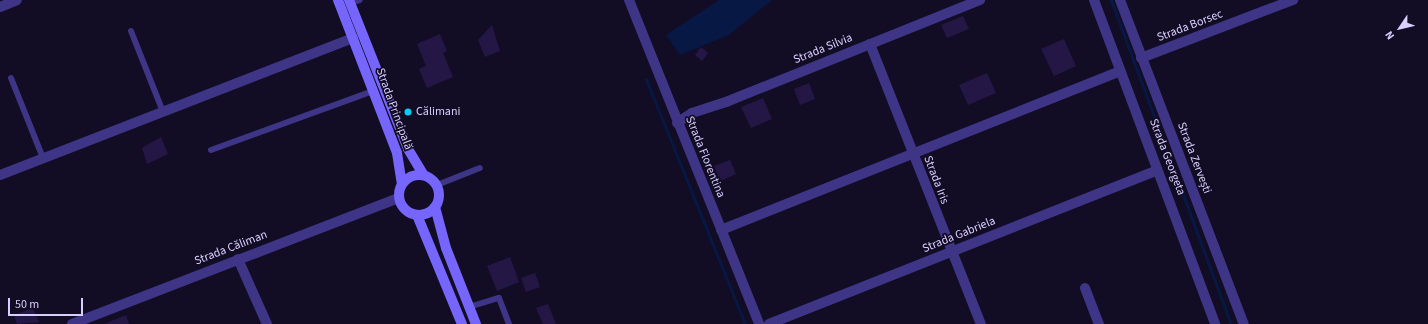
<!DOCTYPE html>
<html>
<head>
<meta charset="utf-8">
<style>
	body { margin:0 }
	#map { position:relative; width:1428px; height:324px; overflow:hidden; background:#120d24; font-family:"Source Sans 3",sans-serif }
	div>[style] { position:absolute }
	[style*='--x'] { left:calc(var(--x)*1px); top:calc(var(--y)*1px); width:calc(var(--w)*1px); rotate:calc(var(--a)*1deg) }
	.water>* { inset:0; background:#061843 }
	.stream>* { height:3px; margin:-1.5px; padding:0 1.5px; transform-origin:1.5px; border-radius:1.5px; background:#061843 }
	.building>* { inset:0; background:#241746 }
	.service>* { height:6px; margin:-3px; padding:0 3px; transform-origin:3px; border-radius:3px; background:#3e3586 }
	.minor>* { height:10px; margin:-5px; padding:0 5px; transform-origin:5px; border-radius:5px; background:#3e3586 }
	.secondary>* { height:10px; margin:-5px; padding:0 5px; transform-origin:5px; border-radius:5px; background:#7666ff }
	.secondary>.ring { margin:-5px; padding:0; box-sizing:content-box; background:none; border:10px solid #7666ff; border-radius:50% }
	.dots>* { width:11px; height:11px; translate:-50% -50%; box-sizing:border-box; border:2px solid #120d24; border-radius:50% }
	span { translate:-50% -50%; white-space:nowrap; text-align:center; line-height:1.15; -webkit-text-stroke:3.5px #120d24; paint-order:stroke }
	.street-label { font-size:12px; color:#d9cfff }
	.poi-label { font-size:12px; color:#d9cfff }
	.left { translate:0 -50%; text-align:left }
	.north { position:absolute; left:1380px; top:8px; width:40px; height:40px; -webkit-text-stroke:3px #120d24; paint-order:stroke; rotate:235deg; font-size:11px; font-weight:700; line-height:16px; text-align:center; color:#d9cfff }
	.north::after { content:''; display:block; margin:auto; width:14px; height:18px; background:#d9cfff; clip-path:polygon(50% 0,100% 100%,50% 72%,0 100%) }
	.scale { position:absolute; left:8px; top:298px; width:75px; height:18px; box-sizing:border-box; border:2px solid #d9cfff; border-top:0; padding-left:5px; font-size:12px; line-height:14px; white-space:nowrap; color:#d9cfff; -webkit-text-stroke:3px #120d24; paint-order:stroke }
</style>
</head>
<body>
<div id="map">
	<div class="water">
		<i style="clip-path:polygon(719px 0,772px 0,729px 35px,680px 55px,666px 35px)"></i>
	</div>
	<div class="stream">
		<i style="--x:1111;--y:0;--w:346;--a:69.7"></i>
		<i style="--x:646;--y:79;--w:264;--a:68"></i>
	</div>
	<div class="building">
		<i style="clip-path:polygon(963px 16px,969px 29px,947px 38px,941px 25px)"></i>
		<i style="clip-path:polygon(492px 25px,500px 51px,485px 57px,478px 40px)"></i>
		<i style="clip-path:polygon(440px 34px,447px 51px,443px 53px,453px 77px,427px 88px,419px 69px,426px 66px,417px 44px)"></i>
		<i style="clip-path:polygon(1064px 39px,1076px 66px,1054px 76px,1041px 49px)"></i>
		<i style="clip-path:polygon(701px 47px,708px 53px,702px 61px,695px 55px)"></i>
		<i style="clip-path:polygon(987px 73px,996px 93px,968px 105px,959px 85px)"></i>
		<i style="clip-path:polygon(809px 83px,815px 99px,800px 105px,794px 89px)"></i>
		<i style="clip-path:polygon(763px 98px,772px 119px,751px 128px,741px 107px)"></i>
		<i style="clip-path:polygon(161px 137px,168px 154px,147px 164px,142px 148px)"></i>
		<i style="clip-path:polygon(730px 160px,736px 174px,720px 181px,714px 166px)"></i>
		<i style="clip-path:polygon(510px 257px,519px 282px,497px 291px,487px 266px)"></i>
		<i style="clip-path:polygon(535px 273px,540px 287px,526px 292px,521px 278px)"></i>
		<i style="clip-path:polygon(548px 304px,556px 324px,543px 324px,536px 308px)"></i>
		<i style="clip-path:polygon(33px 308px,39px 322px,17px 324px,14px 315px)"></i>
		<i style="clip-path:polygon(126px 315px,129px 324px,104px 324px)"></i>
	</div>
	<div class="service">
		<i style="--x:350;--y:3;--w:10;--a:-17"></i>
		<i style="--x:131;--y:31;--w:87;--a:68.4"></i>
		<i style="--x:11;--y:78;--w:86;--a:68.2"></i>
		<i style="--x:211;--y:150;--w:172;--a:-20"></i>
		<i style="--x:437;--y:185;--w:46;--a:-21.6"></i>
		<i style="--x:469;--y:307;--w:31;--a:-17"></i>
		<i style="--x:499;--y:298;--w:28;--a:69"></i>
	</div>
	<div class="minor">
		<i style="--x:629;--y:0;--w:349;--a:68.1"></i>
		<i style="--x:1094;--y:0;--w:346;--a:69.5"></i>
		<i style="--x:1120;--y:0;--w:347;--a:69.1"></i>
		<i style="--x:0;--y:7;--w:18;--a:-22"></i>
		<i style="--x:870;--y:44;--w:301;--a:68.4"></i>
		<i style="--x:1141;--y:58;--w:163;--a:-20.9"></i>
		<i style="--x:677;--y:123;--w:18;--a:-34"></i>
		<i style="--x:692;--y:113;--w:36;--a:-18"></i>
		<i style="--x:726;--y:102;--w:274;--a:-21.9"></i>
		<i style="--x:0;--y:175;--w:379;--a:-21.2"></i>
		<i style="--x:721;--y:230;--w:430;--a:-21.7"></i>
		<i style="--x:238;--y:259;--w:71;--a:66"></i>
		<i style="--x:1085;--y:288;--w:39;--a:69"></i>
		<i style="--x:72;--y:324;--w:350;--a:-21.1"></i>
		<i style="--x:769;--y:324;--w:417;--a:-21.6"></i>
	</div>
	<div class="secondary">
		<i style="--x:338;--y:0;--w:164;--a:68.9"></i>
		<i style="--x:397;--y:153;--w:31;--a:81"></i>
		<i style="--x:349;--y:0;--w:160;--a:68.4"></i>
		<i style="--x:408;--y:149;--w:29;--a:59"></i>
		<i class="ring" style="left:399px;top:175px;width:30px;height:30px"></i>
		<i style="--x:435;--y:207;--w:42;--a:75"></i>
		<i style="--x:446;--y:248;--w:82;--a:68.5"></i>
		<i style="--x:417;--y:215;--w:118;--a:67.6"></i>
	</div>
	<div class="dots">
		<i style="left:408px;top:112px;background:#00cefa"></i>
	</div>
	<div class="street-label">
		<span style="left:1190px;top:26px;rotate:-21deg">Strada Borsec</span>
		<span style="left:823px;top:49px;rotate:-22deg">Strada Silvia</span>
		<span style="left:394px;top:109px;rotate:70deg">Strada Principală</span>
		<span style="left:705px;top:157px;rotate:68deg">Strada Florentina</span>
		<span style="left:1167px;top:157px;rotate:69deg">Strada Georgeta</span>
		<span style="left:1194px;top:158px;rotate:69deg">Strada Zervești</span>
		<span style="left:936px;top:180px;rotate:69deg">Strada Iris</span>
		<span style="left:959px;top:235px;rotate:-22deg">Strada Gabriela</span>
		<span style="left:231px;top:248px;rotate:-21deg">Strada Căliman</span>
	</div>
	<div class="poi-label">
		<span class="left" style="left:416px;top:112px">Călimani</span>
	</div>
	<div class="north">N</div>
	<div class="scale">50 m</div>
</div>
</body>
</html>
